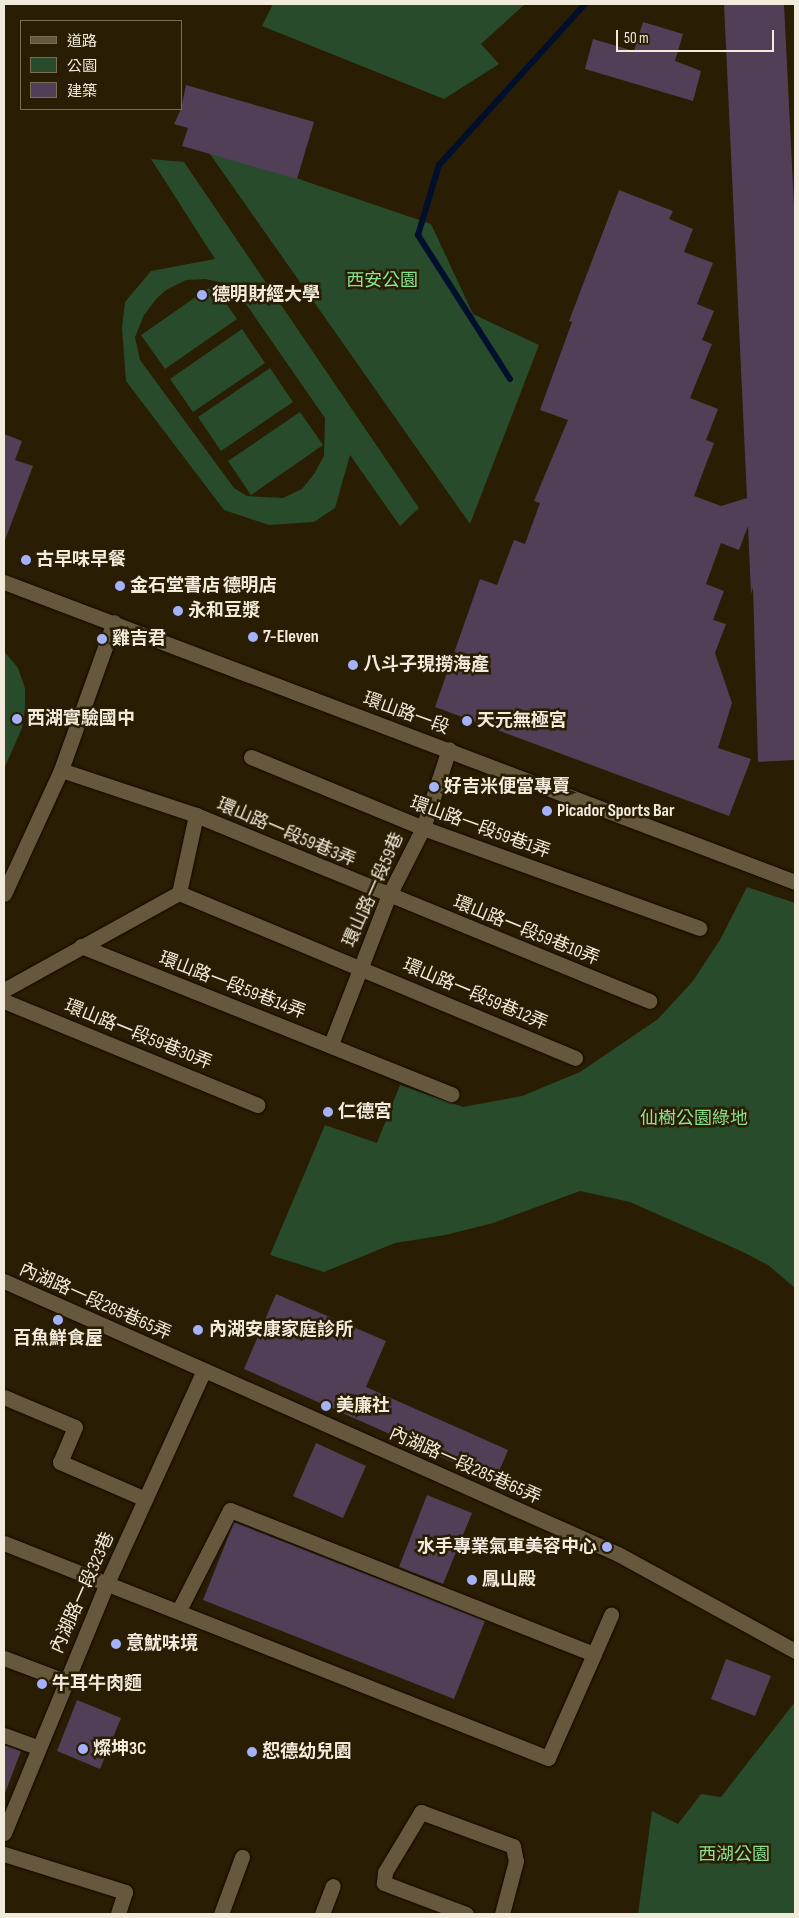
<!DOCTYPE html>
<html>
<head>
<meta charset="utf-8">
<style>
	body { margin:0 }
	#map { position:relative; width:799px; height:1918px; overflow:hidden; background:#291d03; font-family:"Sofia Sans Condensed","Noto Sans TC",sans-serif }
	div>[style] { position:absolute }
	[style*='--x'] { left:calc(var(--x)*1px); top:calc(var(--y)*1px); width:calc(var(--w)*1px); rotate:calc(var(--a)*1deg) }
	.green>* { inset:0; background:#284b2b }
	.stream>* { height:6px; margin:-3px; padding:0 3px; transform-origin:3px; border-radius:3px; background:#000f2c }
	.building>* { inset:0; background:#503f57 }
	.roads { filter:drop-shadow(0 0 1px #110600) drop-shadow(0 0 1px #110600) }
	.minor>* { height:15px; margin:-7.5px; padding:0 7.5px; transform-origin:7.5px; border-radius:7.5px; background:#65583c }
	.tertiary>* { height:15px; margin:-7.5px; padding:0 7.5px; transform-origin:7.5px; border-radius:7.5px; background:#65583c }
	.dots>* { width:14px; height:14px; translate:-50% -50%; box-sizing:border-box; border:2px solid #291d03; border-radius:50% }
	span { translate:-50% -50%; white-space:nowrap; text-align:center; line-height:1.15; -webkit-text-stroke:5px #291d03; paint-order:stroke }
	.park-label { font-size:18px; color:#8ae391 }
	.poi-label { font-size:18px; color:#f2eadb; font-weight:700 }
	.left { translate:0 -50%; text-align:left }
	.right { translate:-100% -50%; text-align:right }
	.street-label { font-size:18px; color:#f2eadb }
	.frame { position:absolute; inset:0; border:5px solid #f2eadb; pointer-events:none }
	.legend { position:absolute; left:20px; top:20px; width:162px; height:90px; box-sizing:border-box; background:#291d03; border:1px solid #796f59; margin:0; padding:6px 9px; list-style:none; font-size:15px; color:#f2eadb }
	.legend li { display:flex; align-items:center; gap:10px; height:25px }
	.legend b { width:25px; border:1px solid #796f59 }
	.scale { position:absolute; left:616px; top:30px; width:158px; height:22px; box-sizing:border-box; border:2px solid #f2eadb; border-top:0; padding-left:6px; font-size:15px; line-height:18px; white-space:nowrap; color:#f2eadb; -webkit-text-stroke:4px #291d03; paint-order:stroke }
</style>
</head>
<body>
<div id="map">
	<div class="green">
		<i style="clip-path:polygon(273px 4px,525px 4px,481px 44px,499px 64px,444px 99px,262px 26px)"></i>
		<i style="clip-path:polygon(205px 147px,431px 224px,473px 314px,539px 345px,470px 524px)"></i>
		<i style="clip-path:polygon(evenodd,151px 159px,184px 162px,419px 508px,400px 526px,350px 455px,335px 508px,314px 522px,269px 525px,224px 510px,126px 381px,122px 328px,125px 302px,151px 271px,215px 259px,151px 159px,205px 279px,224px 283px,239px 294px,325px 418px,324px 456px,314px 474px,302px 489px,283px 498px,247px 496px,234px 488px,140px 360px,135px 337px,144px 315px,157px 298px,166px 290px,186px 280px,205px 279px)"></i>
		<i style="clip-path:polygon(213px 285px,237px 319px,165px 369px,141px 335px)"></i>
		<i style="clip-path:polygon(242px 329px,265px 363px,193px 412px,170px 379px)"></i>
		<i style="clip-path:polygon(270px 368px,293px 402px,221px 451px,198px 417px)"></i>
		<i style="clip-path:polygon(300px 412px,323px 445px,251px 495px,228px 461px)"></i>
		<i style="clip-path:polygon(4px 651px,18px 668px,25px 688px,25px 709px,22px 728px,4px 769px)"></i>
		<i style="clip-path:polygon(747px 887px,795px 903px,795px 1288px,768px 1265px,741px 1251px,630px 1202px,580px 1191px,493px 1223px,445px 1235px,395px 1243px,324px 1272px,270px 1255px,325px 1125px,377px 1143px,400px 1085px,463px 1107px,522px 1096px,580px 1072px,658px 1019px,693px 981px,721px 938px)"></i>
		<i style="clip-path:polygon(795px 1702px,795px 1914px,638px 1914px,652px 1811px,678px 1824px,701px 1794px,721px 1797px)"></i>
	</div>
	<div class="stream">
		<i style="--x:510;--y:379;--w:171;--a:-122.6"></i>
		<i style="--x:418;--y:235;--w:73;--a:-73.3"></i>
		<i style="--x:439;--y:165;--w:217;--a:-47.8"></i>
	</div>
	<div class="building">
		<i style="clip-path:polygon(724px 4px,784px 4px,795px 226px,795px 760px,758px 762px,753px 587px,751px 594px,748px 526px,739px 550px,721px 543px,706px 584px,724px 591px,713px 620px,726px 624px,715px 653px,732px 703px,718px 748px,751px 759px,729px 816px,435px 707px,480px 579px,497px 585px,514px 540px,525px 544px,540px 503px,534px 501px,568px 420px,540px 410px,572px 322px,569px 321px,619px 190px,673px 211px,669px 219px,693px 229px,684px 252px,713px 263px,697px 304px,714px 311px,702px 340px,712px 344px,690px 398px,718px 409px,706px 440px,714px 443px,694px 496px,721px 506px,747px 498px)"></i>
		<i style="clip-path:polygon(643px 22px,683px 34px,675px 61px,701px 71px,693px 101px,585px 69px,593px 39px,634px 51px)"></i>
		<i style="clip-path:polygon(186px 85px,314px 122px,297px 179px,182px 146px,188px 128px,174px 124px,181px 109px)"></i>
		<i style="clip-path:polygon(4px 434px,22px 441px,15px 460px,33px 466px,5px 540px)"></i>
		<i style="clip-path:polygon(276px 1294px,386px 1341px,366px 1387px,508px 1450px,495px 1481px,244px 1369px)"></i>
		<i style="clip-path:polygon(316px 1443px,366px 1466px,343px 1518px,293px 1496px)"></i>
		<i style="clip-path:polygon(427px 1495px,472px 1513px,443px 1584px,399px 1567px)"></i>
		<i style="clip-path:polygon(234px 1522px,485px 1621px,454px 1699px,203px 1600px)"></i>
		<i style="clip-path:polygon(726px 1659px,771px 1676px,755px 1716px,711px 1699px)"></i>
		<i style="clip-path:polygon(77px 1700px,121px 1718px,100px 1769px,57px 1751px)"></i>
		<i style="clip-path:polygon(4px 1745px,21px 1751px,5px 1793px,4px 1793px)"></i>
	</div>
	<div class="roads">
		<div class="minor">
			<i style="--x:251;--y:757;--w:186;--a:22.4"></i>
			<i style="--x:423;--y:828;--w:294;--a:19.9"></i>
			<i style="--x:61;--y:770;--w:142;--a:18.4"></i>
			<i style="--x:196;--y:815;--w:490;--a:22.3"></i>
			<i style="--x:179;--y:893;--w:429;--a:22.6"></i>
			<i style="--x:4;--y:894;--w:136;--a:-65.3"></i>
			<i style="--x:61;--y:770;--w:157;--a:-70.3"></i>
			<i style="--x:81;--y:946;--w:399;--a:21.8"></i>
			<i style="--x:4;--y:990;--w:200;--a:-29"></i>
			<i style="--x:179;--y:893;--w:80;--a:-77.7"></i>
			<i style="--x:4;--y:1001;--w:274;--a:22.3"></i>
			<i style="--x:331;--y:1044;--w:158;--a:-68.8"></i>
			<i style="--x:388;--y:897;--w:77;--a:-63.1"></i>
			<i style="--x:423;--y:828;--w:83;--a:-71.8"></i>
			<i style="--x:4;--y:1281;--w:672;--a:23.97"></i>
			<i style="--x:618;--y:1554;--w:202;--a:28.7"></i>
			<i style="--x:4;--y:1397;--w:77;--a:22.9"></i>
			<i style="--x:75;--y:1427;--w:38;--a:113"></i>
			<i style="--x:60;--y:1462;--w:93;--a:23.5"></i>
			<i style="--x:4;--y:1543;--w:585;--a:21.56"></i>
			<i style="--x:548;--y:1758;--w:114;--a:-66.1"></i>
			<i style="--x:179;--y:1610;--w:112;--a:-63"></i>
			<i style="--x:230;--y:1510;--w:391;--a:21.6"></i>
			<i style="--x:594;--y:1654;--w:43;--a:-66.4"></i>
			<i style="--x:4;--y:1658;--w:65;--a:20.7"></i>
			<i style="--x:4;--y:1735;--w:35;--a:20"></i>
			<i style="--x:4;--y:1833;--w:270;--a:-67.6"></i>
			<i style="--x:107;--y:1583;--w:232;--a:-65.5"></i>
			<i style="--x:4;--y:1854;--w:127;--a:17.4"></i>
			<i style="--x:125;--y:1892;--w:23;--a:108"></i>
			<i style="--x:221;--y:1914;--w:61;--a:-69.8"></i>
			<i style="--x:322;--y:1914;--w:30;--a:-69"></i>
			<i style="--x:466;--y:1914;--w:88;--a:-159.3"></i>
			<i style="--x:384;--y:1883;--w:11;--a:-85"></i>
			<i style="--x:385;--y:1872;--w:70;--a:-59"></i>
			<i style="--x:421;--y:1812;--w:98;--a:20.3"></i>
			<i style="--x:513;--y:1846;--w:15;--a:79"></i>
			<i style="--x:516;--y:1861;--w:55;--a:104.8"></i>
		</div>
		<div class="tertiary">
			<i style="--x:4;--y:582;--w:846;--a:20.77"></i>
		</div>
	</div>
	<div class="dots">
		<i style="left:202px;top:295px;background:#a4b2fc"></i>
		<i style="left:26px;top:560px;background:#a4b2fc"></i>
		<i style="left:120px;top:586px;background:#a4b2fc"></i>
		<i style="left:178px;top:611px;background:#a4b2fc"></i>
		<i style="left:253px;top:637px;background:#a4b2fc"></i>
		<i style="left:102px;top:639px;background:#a4b2fc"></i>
		<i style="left:353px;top:665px;background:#a4b2fc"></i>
		<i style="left:17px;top:719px;background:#a4b2fc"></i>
		<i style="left:467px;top:721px;background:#a4b2fc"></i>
		<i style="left:434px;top:787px;background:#a4b2fc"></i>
		<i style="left:547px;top:811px;background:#a4b2fc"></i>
		<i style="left:328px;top:1112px;background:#a4b2fc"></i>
		<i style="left:58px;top:1320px;background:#a4b2fc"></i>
		<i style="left:198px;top:1330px;background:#a4b2fc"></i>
		<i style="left:326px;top:1406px;background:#a4b2fc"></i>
		<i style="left:607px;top:1547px;background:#a4b2fc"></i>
		<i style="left:472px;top:1580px;background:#a4b2fc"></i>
		<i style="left:116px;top:1644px;background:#a4b2fc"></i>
		<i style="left:42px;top:1684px;background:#a4b2fc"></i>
		<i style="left:83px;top:1749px;background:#a4b2fc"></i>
		<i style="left:252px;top:1752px;background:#a4b2fc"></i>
	</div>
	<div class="park-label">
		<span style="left:382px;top:281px">西安公園</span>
		<span style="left:694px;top:1119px">仙樹公園綠地</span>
		<span style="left:734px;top:1855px">西湖公園</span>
	</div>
	<div class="poi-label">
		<span class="left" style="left:212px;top:295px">德明財經大學</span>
		<span class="left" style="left:36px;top:560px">古早味早餐</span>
		<span class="left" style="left:130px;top:586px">金石堂書店 德明店</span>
		<span class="left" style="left:188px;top:611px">永和豆漿</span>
		<span class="left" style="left:263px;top:637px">7-Eleven</span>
		<span class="left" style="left:112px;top:639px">雞吉君</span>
		<span class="left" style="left:363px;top:665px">八斗子現撈海產</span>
		<span class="left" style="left:27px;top:719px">西湖實驗國中</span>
		<span class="left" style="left:477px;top:721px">天元無極宮</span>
		<span class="left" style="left:444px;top:787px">好吉米便當專賣</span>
		<span class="left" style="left:557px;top:811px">Picador Sports Bar</span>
		<span class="left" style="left:338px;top:1112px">仁德宮</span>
		<span class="left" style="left:209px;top:1330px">內湖安康家庭診所</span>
		<span style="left:58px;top:1339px">百魚鮮食屋</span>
		<span class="left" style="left:336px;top:1406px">美廉社</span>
		<span class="right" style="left:597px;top:1547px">水手專業氣車美容中心</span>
		<span class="left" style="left:482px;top:1580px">鳳山殿</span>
		<span class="left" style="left:126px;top:1644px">意魷味境</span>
		<span class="left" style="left:52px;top:1684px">牛耳牛肉麵</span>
		<span class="left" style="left:93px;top:1749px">燦坤3C</span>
		<span class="left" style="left:262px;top:1752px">恕德幼兒園</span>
	</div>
	<div class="street-label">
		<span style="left:406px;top:714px;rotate:20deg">環山路一段</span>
		<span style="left:480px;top:828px;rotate:20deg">環山路一段59巷1弄</span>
		<span style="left:286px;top:833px;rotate:23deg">環山路一段59巷3弄</span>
		<span style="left:374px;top:890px;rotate:-66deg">環山路一段59巷</span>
		<span style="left:526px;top:931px;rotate:22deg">環山路一段59巷10弄</span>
		<span style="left:232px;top:986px;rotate:21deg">環山路一段59巷14弄</span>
		<span style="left:475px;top:995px;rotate:23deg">環山路一段59巷12弄</span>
		<span style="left:138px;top:1035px;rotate:22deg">環山路一段59巷30弄</span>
		<span style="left:95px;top:1302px;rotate:24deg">內湖路一段285巷65弄</span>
		<span style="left:465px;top:1466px;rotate:24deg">內湖路一段285巷65弄</span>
		<span style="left:83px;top:1593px;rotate:-66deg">內湖路一段323巷</span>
	</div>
	<div class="frame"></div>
	<ul class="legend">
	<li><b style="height:6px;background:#65583c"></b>道路</li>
	<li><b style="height:14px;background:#284b2b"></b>公園</li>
	<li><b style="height:14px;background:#503f57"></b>建築</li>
	</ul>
	<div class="scale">50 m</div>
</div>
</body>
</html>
